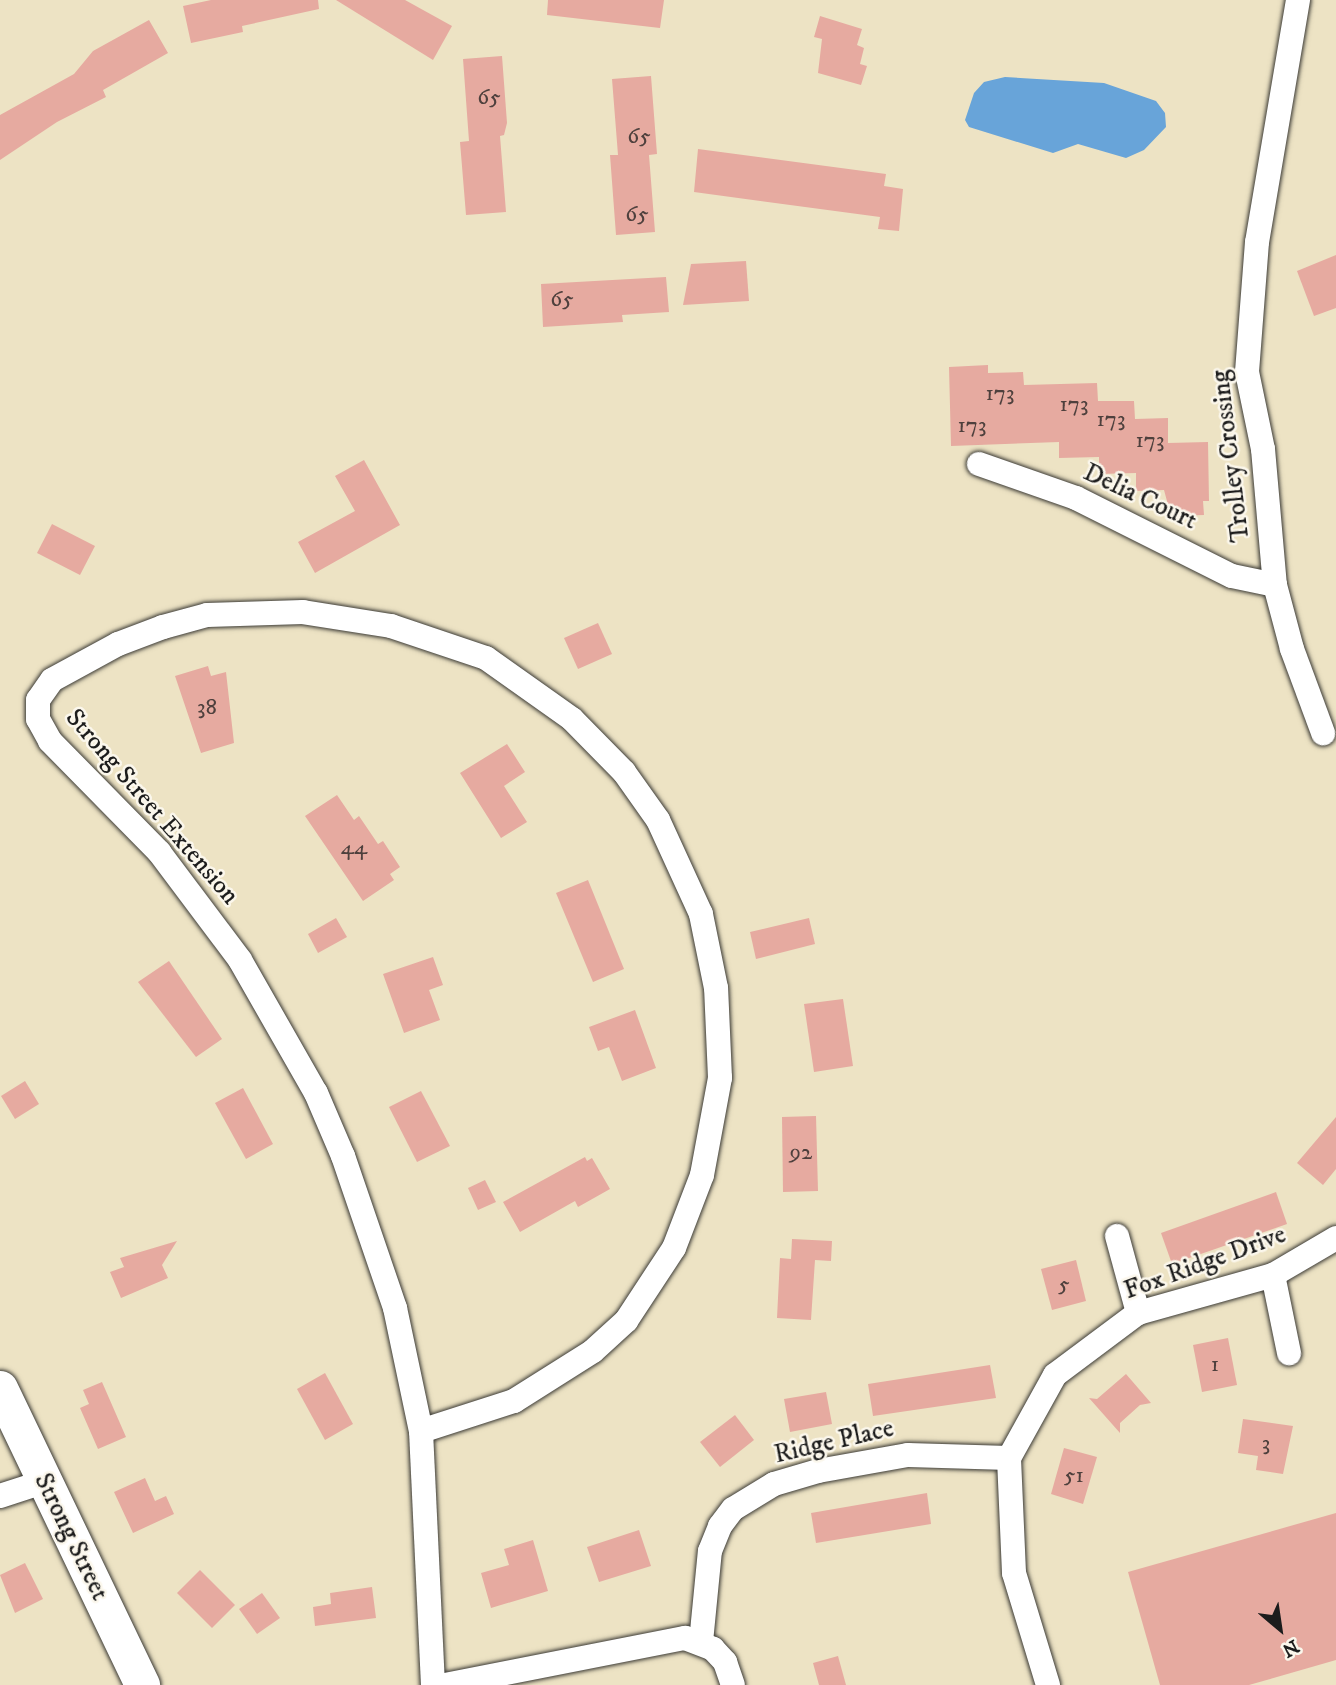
<!DOCTYPE html>
<html>
<head>
<meta charset="utf-8">
<style>
	body { margin:0 }
	#map { position:relative; width:1336px; height:1685px; overflow:hidden; background:#ede3c4; font-family:"IM FELL DW Pica",serif }
	div>[style] { position:absolute }
	[style*='--x'] { left:calc(var(--x)*1px); top:calc(var(--y)*1px); width:calc(var(--w)*1px); rotate:calc(var(--a)*1deg) }
	.water>* { inset:0; background:#68a4d9 }
	.building>* { inset:0; background:#e6aaa0 }
	.roads { filter:drop-shadow(0 0 2px #3b3a35) drop-shadow(0 0 2px #3b3a35) }
	.street>* { height:24px; margin:-12px; padding:0 12px; transform-origin:12px; border-radius:12px; background:#fff }
	.secondary>* { height:35px; margin:-17.5px; padding:0 17.5px; transform-origin:17.5px; border-radius:17.5px; background:#fff }
	span { translate:-50% -50%; white-space:nowrap; text-align:center; line-height:1.15; -webkit-text-stroke:5px #fbf7ec; paint-order:stroke }
	.number-label { font-size:23px; color:#4e403d }
	.number-label span { -webkit-text-stroke-width:0 }
	.street-label { font-size:26px; color:#1c1c1c }
	.north { position:absolute; left:1245px; top:1594px; width:70px; height:70px; -webkit-text-stroke:5px #fbf7ec; paint-order:stroke; rotate:151deg; font-size:19px; font-weight:700; line-height:28px; text-align:center; color:#1c1c1c }
	.north::after { content:''; display:block; margin:auto; width:24px; height:32px; background:#1c1c1c; clip-path:polygon(50% 0,100% 100%,50% 72%,0 100%) }
</style>
</head>
<body>
<div id="map">
	<div class="water">
		<i style="clip-path:polygon(1005px 77px,1104px 83px,1156px 101px,1165px 113px,1166px 127px,1144px 150px,1126px 158px,1078px 144px,1053px 153px,969px 127px,965px 120px,974px 93px,984px 82px)"></i>
	</div>
	<div class="building">
		<i style="clip-path:polygon(211px 0,318px 0,319px 9px,242px 26px,243px 32px,191px 43px,183px 6px)"></i>
		<i style="clip-path:polygon(336px 0,405px 0,452px 26px,433px 60px)"></i>
		<i style="clip-path:polygon(548px 0,664px 0,660px 28px,547px 15px)"></i>
		<i style="clip-path:polygon(820px 16px,862px 29px,857px 45px,864px 48px,860px 64px,867px 66px,861px 85px,818px 73px,822px 39px,814px 37px)"></i>
		<i style="clip-path:polygon(149px 20px,168px 53px,103px 90px,106px 97px,57px 122px,0 160px,0 115px,74px 74px,93px 51px)"></i>
		<i style="clip-path:polygon(502px 56px,507px 123px,504px 135px,500px 136px,506px 212px,466px 215px,460px 142px,469px 141px,463px 59px)"></i>
		<i style="clip-path:polygon(651px 76px,657px 154px,649px 155px,655px 232px,616px 235px,610px 155px,618px 155px,612px 79px)"></i>
		<i style="clip-path:polygon(698px 149px,886px 174px,884px 186px,903px 189px,899px 231px,878px 229px,880px 217px,694px 192px)"></i>
		<i style="clip-path:polygon(1336px 255px,1336px 308px,1314px 316px,1297px 271px)"></i>
		<i style="clip-path:polygon(746px 261px,749px 301px,683px 305px,691px 264px)"></i>
		<i style="clip-path:polygon(666px 277px,669px 312px,622px 315px,623px 322px,543px 327px,541px 284px)"></i>
		<i style="clip-path:polygon(988px 365px,988px 373px,1023px 372px,1024px 385px,1097px 383px,1098px 401px,1134px 401px,1135px 419px,1168px 418px,1168px 443px,1208px 442px,1209px 501px,1203px 501px,1204px 515px,1171px 516px,1164px 490px,1136px 491px,1136px 473px,1099px 474px,1099px 457px,1059px 458px,1059px 442px,951px 446px,949px 367px)"></i>
		<i style="clip-path:polygon(364px 460px,400px 525px,315px 573px,298px 542px,355px 511px,335px 476px)"></i>
		<i style="clip-path:polygon(52px 524px,95px 546px,80px 575px,37px 553px)"></i>
		<i style="clip-path:polygon(598px 623px,612px 654px,578px 669px,564px 638px)"></i>
		<i style="clip-path:polygon(208px 666px,211px 676px,226px 672px,234px 743px,201px 753px,175px 676px)"></i>
		<i style="clip-path:polygon(507px 744px,525px 772px,504px 786px,527px 822px,501px 838px,460px 773px)"></i>
		<i style="clip-path:polygon(337px 795px,354px 820px,359px 816px,378px 844px,383px 841px,400px 867px,390px 874px,394px 880px,363px 901px,305px 816px)"></i>
		<i style="clip-path:polygon(588px 880px,624px 969px,593px 982px,556px 893px)"></i>
		<i style="clip-path:polygon(336px 918px,347px 937px,318px 953px,308px 934px)"></i>
		<i style="clip-path:polygon(809px 918px,815px 944px,756px 959px,750px 932px)"></i>
		<i style="clip-path:polygon(433px 957px,443px 985px,429px 990px,440px 1020px,404px 1033px,383px 974px)"></i>
		<i style="clip-path:polygon(169px 961px,222px 1039px,196px 1057px,138px 982px)"></i>
		<i style="clip-path:polygon(843px 999px,853px 1066px,814px 1072px,804px 1004px)"></i>
		<i style="clip-path:polygon(635px 1010px,656px 1068px,622px 1081px,609px 1047px,598px 1051px,589px 1027px)"></i>
		<i style="clip-path:polygon(25px 1081px,39px 1104px,15px 1119px,1px 1096px)"></i>
		<i style="clip-path:polygon(243px 1088px,273px 1144px,246px 1159px,215px 1103px)"></i>
		<i style="clip-path:polygon(421px 1091px,450px 1146px,417px 1162px,389px 1107px)"></i>
		<i style="clip-path:polygon(816px 1116px,818px 1191px,783px 1192px,782px 1117px)"></i>
		<i style="clip-path:polygon(1336px 1117px,1336px 1169px,1323px 1185px,1297px 1163px)"></i>
		<i style="clip-path:polygon(585px 1157px,587px 1161px,592px 1158px,610px 1189px,578px 1207px,575px 1201px,520px 1232px,503px 1202px)"></i>
		<i style="clip-path:polygon(485px 1180px,496px 1202px,478px 1210px,468px 1188px)"></i>
		<i style="clip-path:polygon(1276px 1192px,1287px 1224px,1172px 1264px,1161px 1233px)"></i>
		<i style="clip-path:polygon(792px 1239px,832px 1241px,831px 1261px,815px 1260px,811px 1320px,777px 1318px,780px 1258px,791px 1259px)"></i>
		<i style="clip-path:polygon(177px 1241px,162px 1265px,168px 1278px,121px 1298px,110px 1272px,124px 1267px,120px 1258px)"></i>
		<i style="clip-path:polygon(1076px 1260px,1086px 1301px,1052px 1310px,1041px 1269px)"></i>
		<i style="clip-path:polygon(1228px 1338px,1237px 1385px,1202px 1392px,1193px 1345px)"></i>
		<i style="clip-path:polygon(990px 1365px,996px 1398px,873px 1416px,868px 1384px)"></i>
		<i style="clip-path:polygon(325px 1373px,353px 1424px,325px 1440px,297px 1389px)"></i>
		<i style="clip-path:polygon(1126px 1374px,1151px 1403px,1140px 1405px,1120px 1423px,1120px 1433px,1089px 1398px,1097px 1399px)"></i>
		<i style="clip-path:polygon(102px 1382px,126px 1437px,98px 1449px,80px 1408px,89px 1404px,83px 1390px)"></i>
		<i style="clip-path:polygon(826px 1392px,832px 1424px,790px 1432px,784px 1399px)"></i>
		<i style="clip-path:polygon(735px 1415px,754px 1440px,720px 1467px,700px 1442px)"></i>
		<i style="clip-path:polygon(1243px 1419px,1293px 1426px,1283px 1474px,1256px 1470px,1258px 1456px,1238px 1453px)"></i>
		<i style="clip-path:polygon(1064px 1448px,1097px 1457px,1083px 1504px,1051px 1494px)"></i>
		<i style="clip-path:polygon(145px 1478px,155px 1501px,166px 1496px,174px 1514px,133px 1533px,114px 1492px)"></i>
		<i style="clip-path:polygon(927px 1493px,931px 1524px,816px 1543px,811px 1513px)"></i>
		<i style="clip-path:polygon(1336px 1513px,1336px 1660px,1249px 1685px,1160px 1685px,1128px 1572px)"></i>
		<i style="clip-path:polygon(639px 1530px,651px 1566px,599px 1582px,587px 1547px)"></i>
		<i style="clip-path:polygon(533px 1540px,548px 1591px,491px 1608px,481px 1573px,509px 1565px,504px 1549px)"></i>
		<i style="clip-path:polygon(25px 1563px,43px 1599px,15px 1613px,0 1575px)"></i>
		<i style="clip-path:polygon(200px 1570px,235px 1605px,212px 1628px,177px 1593px)"></i>
		<i style="clip-path:polygon(372px 1587px,376px 1618px,315px 1626px,313px 1607px,331px 1604px,330px 1593px)"></i>
		<i style="clip-path:polygon(262px 1593px,280px 1618px,257px 1634px,239px 1609px)"></i>
		<i style="clip-path:polygon(838px 1656px,846px 1685px,819px 1685px,813px 1663px)"></i>
	</div>
	<div class="roads">
		<div class="street">
			<i style="--x:1298;--y:0;--w:245;--a:99.6"></i>
			<i style="--x:1257;--y:242;--w:130;--a:94.4"></i>
			<i style="--x:1247;--y:372;--w:79;--a:78.3"></i>
			<i style="--x:1263;--y:449;--w:137;--a:85"></i>
			<i style="--x:1275;--y:585;--w:66;--a:75.1"></i>
			<i style="--x:1292;--y:649;--w:90;--a:69.7"></i>
			<i style="--x:979;--y:464;--w:103;--a:19.3"></i>
			<i style="--x:1076;--y:498;--w:174;--a:26.6"></i>
			<i style="--x:1232;--y:576;--w:44;--a:11.8"></i>
			<i style="--x:1117;--y:1236;--w:80;--a:74.7"></i>
			<i style="--x:1273;--y:1275;--w:80;--a:78.4"></i>
			<i style="--x:421;--y:1431;--w:98;--a:-17.9"></i>
			<i style="--x:514;--y:1401;--w:93;--a:-32.3"></i>
			<i style="--x:593;--y:1351;--w:45;--a:-42.3"></i>
			<i style="--x:626;--y:1321;--w:87;--a:-56.7"></i>
			<i style="--x:674;--y:1248;--w:78;--a:-69"></i>
			<i style="--x:702;--y:1175;--w:99;--a:-79.5"></i>
			<i style="--x:720;--y:1078;--w:90;--a:-92.5"></i>
			<i style="--x:716;--y:988;--w:76;--a:-101.5"></i>
			<i style="--x:701;--y:914;--w:103;--a:-114.6"></i>
			<i style="--x:658;--y:820;--w:59;--a:-125.3"></i>
			<i style="--x:624;--y:772;--w:74;--a:-134.5"></i>
			<i style="--x:572;--y:719;--w:105;--a:-144.7"></i>
			<i style="--x:486;--y:658;--w:100;--a:-161.4"></i>
			<i style="--x:391;--y:626;--w:89;--a:-171"></i>
			<i style="--x:303;--y:612;--w:96;--a:178.2"></i>
			<i style="--x:207;--y:615;--w:46;--a:164.7"></i>
			<i style="--x:163;--y:627;--w:48;--a:159.3"></i>
			<i style="--x:118;--y:644;--w:75;--a:151.4"></i>
			<i style="--x:52;--y:680;--w:24;--a:125"></i>
			<i style="--x:38;--y:700;--w:19;--a:90"></i>
			<i style="--x:38;--y:719;--w:25;--a:61"></i>
			<i style="--x:50;--y:741;--w:156;--a:45.5"></i>
			<i style="--x:159;--y:852;--w:135;--a:53.1"></i>
			<i style="--x:240;--y:960;--w:153;--a:60.3"></i>
			<i style="--x:316;--y:1093;--w:69;--a:66.8"></i>
			<i style="--x:343;--y:1156;--w:161;--a:71.1"></i>
			<i style="--x:395;--y:1308;--w:126;--a:78.1"></i>
			<i style="--x:421;--y:1431;--w:254;--a:87.3"></i>
			<i style="--x:0;--y:1496;--w:45;--a:-18"></i>
			<i style="--x:701;--y:1642;--w:91;--a:-84.4"></i>
			<i style="--x:710;--y:1551;--w:27;--a:-68"></i>
			<i style="--x:720;--y:1526;--w:21;--a:-53"></i>
			<i style="--x:733;--y:1509;--w:48;--a:-31.4"></i>
			<i style="--x:774;--y:1484;--w:46;--a:-16.5"></i>
			<i style="--x:818;--y:1471;--w:91;--a:-10.1"></i>
			<i style="--x:908;--y:1455;--w:101;--a:1.7"></i>
			<i style="--x:445;--y:1685;--w:245;--a:-11.1"></i>
			<i style="--x:685;--y:1638;--w:30;--a:21"></i>
			<i style="--x:713;--y:1649;--w:18;--a:47"></i>
			<i style="--x:725;--y:1662;--w:24;--a:71"></i>
			<i style="--x:1048;--y:1685;--w:117;--a:-106.9"></i>
			<i style="--x:1014;--y:1573;--w:115;--a:-92.5"></i>
			<i style="--x:1009;--y:1458;--w:95;--a:-61"></i>
			<i style="--x:1055;--y:1375;--w:104;--a:-36.8"></i>
			<i style="--x:1138;--y:1313;--w:140;--a:-15.7"></i>
			<i style="--x:1273;--y:1275;--w:73;--a:-30.4"></i>
		</div>
		<div class="secondary">
			<i style="--x:0;--y:1388;--w:329;--a:64.4"></i>
		</div>
	</div>
	<div class="number-label">
		<span style="left:489px;top:98px">65</span>
		<span style="left:639px;top:137px">65</span>
		<span style="left:637px;top:215px">65</span>
		<span style="left:562px;top:300px">65</span>
		<span style="left:1000px;top:394px">173</span>
		<span style="left:1074px;top:405px">173</span>
		<span style="left:1111px;top:420px">173</span>
		<span style="left:972px;top:426px">173</span>
		<span style="left:1150px;top:441px">173</span>
		<span style="left:207px;top:708px">38</span>
		<span style="left:354px;top:848px">44</span>
		<span style="left:801px;top:1153px">92</span>
		<span style="left:1064px;top:1285px">5</span>
		<span style="left:1215px;top:1365px">1</span>
		<span style="left:1266px;top:1444px">3</span>
		<span style="left:1074px;top:1476px">51</span>
	</div>
	<div class="street-label">
		<span style="left:1231px;top:456px;rotate:-97deg">Trolley Crossing</span>
		<span style="left:1140px;top:497px;rotate:25deg">Delia Court</span>
		<span style="left:152px;top:807px;rotate:49deg">Strong Street Extension</span>
		<span style="left:1205px;top:1263px;rotate:-20deg">Fox Ridge Drive</span>
		<span style="left:834px;top:1442px;rotate:-13deg">Ridge Place</span>
		<span style="left:71px;top:1537px;rotate:64deg">Strong Street</span>
	</div>
	<div class="north">N</div>
</div>
</body>
</html>
